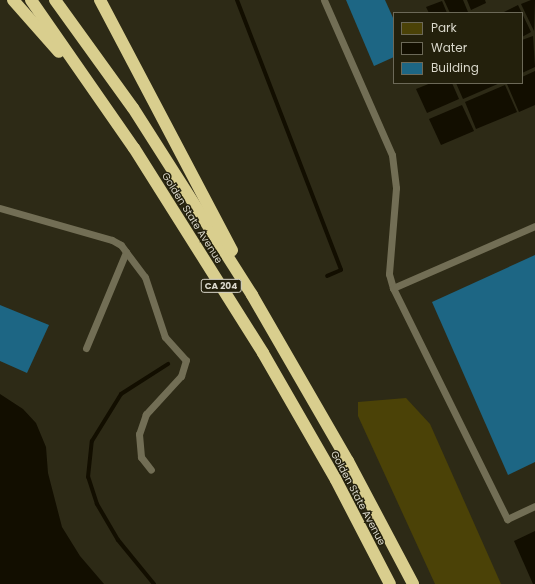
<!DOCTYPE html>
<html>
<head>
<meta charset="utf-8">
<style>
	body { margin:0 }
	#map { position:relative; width:535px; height:584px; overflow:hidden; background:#2d2a16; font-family:Poppins,sans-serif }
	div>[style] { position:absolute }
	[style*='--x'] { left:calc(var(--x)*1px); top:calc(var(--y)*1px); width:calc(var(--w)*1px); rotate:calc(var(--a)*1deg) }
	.green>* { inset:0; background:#4b4207 }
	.water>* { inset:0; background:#120e00 }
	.stream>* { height:4px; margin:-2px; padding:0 2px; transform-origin:2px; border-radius:2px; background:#120e00 }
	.building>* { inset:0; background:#1d6684 }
	.service>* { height:7px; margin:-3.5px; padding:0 3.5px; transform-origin:3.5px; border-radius:3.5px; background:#726e55 }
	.motorway>* { height:12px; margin:-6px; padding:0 6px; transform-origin:6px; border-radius:6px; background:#d9ce8e }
	span { translate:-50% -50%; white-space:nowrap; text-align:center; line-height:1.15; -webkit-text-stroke:3px #23200c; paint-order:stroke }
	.shield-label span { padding:1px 3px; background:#23200c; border:1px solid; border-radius:3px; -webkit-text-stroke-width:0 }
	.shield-label { font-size:9px; color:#d9d7cb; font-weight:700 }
	.street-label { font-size:10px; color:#d9d7cb }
	.legend { position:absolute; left:393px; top:12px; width:130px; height:72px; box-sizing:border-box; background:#23200c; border:1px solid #6c6958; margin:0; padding:5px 7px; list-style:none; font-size:12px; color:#d9d7cb }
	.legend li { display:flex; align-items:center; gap:8px; height:20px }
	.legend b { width:20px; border:1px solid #6c6958 }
</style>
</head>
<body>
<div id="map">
	<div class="green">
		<i style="clip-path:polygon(406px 398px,430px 424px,501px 584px,435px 584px,358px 416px,358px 402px)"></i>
	</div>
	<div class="water">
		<i style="clip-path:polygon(444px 0,463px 0,468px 12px,450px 13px)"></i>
		<i style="clip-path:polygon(467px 0,485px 0,486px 3px,471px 10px)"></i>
		<i style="clip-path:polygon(531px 0,535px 0,534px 31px,521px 4px)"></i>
		<i style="clip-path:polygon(442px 1px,447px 13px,429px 13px,426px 7px)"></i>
		<i style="clip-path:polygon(518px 5px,531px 32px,522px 37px,522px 13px,502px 13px)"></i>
		<i style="clip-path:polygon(533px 36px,535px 67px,522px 73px,522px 40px)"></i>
		<i style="clip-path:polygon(535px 71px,535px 105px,519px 112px,507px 84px,522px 83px,522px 77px)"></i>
		<i style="clip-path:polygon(431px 83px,452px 83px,459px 99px,427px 113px,416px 89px)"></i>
		<i style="clip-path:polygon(456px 83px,500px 83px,463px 99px)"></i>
		<i style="clip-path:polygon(505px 85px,517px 112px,476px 129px,465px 102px)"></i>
		<i style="clip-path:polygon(462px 105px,474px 131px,441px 145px,429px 119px)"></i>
		<i style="clip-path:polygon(0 394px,23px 409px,36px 423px,46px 447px,48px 473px,62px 527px,80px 556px,104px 584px,0 584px)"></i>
		<i style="clip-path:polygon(535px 531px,535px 584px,533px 584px,514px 541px)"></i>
	</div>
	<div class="stream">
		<i style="--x:237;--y:0;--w:289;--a:68.9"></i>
		<i style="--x:341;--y:270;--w:15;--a:157"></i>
		<i style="--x:154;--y:584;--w:57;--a:-129.3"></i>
		<i style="--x:118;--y:540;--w:42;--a:-120.3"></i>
		<i style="--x:97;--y:504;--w:28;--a:-108"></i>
		<i style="--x:88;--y:477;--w:36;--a:-84"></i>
		<i style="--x:92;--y:441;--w:55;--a:-58.3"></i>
		<i style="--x:121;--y:394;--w:56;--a:-32.6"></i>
	</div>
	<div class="building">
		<i style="clip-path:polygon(346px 0,385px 0,394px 20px,394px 57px,374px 66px)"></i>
		<i style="clip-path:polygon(535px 255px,535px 462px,508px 475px,432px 302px)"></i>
		<i style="clip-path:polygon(0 305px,49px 325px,27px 373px,0 361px)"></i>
	</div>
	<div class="service">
		<i style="--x:324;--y:0;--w:169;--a:66.3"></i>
		<i style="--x:392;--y:155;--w:33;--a:83"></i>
		<i style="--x:396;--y:188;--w:86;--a:94.7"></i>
		<i style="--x:389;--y:274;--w:15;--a:74"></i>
		<i style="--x:0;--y:208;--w:116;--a:15.9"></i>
		<i style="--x:112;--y:240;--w:10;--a:29"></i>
		<i style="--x:121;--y:245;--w:9;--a:54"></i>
		<i style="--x:126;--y:252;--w:104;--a:112.6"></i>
		<i style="--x:535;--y:226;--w:155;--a:156.4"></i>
		<i style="--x:393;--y:288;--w:258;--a:63.7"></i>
		<i style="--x:507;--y:519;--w:31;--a:-25"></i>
		<i style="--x:126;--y:252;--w:31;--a:53"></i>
		<i style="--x:145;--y:277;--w:63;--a:71.6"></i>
		<i style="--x:165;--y:337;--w:31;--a:48"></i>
		<i style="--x:186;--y:360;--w:17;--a:107"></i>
		<i style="--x:181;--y:376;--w:52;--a:132.6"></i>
		<i style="--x:146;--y:414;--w:21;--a:109"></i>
		<i style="--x:139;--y:434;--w:23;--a:85"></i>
		<i style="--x:141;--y:457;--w:16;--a:52"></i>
	</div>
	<div class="motorway">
		<i style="--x:13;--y:0;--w:69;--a:48.5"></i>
		<i style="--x:31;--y:0;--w:180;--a:55.2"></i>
		<i style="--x:134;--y:148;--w:242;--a:57.8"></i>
		<i style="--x:263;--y:353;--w:146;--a:60.1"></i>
		<i style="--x:336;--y:480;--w:117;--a:62.6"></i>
		<i style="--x:55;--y:0;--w:133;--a:54.2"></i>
		<i style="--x:133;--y:108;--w:222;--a:57.5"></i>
		<i style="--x:252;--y:295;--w:192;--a:60"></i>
		<i style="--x:348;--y:461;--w:139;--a:62.1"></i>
		<i style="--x:100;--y:0;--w:283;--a:62.2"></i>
	</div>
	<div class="shield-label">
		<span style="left:221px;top:286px">CA 204</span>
	</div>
	<div class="street-label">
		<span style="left:192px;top:218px;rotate:58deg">Golden State Avenue</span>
		<span style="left:358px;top:498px;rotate:62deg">Golden State Avenue</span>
	</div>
	<ul class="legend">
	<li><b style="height:11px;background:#4b4207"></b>Park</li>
	<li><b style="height:11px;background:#120e00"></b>Water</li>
	<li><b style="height:11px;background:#1d6684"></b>Building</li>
	</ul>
</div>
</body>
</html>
